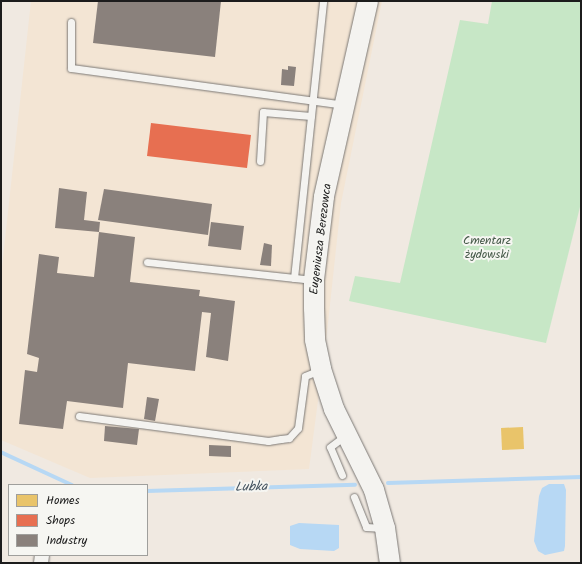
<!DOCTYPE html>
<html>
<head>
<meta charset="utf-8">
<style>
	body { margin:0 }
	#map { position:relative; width:582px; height:564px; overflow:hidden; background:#f0e9e1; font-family:Kalam,sans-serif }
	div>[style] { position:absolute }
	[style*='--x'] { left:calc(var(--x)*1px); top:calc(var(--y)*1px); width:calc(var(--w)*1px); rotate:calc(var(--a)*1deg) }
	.built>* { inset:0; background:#f3e5d4 }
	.green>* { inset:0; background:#c7e7c6 }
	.water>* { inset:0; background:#b7d8f4 }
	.homes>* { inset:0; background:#e9c46a }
	.shops>* { inset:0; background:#e76f51 }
	.industry>* { inset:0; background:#8a817c }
	.stream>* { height:3.5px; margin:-1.75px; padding:0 1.75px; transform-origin:1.75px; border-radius:1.75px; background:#b7d8f4 }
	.roads { filter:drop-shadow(0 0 1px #7b7875) drop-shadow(0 0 1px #7b7875) }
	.lane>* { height:7px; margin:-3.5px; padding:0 3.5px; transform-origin:3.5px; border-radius:3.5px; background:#f4f3f0 }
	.street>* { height:14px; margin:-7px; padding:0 7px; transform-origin:7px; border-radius:7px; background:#f4f3f0 }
	.secondary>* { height:20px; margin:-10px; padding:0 10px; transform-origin:10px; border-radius:10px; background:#f4f3f0 }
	span { translate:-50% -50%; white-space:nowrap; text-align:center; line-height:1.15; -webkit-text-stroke:4px #f6f6f2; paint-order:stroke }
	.street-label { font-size:12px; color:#1c1c1c }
	.park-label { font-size:12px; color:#455948 }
	.water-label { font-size:13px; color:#43525f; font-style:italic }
	.frame { position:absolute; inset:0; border:2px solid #1c1c1c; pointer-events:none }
	.legend { position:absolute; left:8px; top:484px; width:140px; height:72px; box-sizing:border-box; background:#f6f6f2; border:1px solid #9f9f9c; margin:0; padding:5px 7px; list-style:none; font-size:12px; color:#1c1c1c }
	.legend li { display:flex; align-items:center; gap:8px; height:20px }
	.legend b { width:20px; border:1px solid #9f9f9c }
</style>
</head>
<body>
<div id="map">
	<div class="built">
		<i style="clip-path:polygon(31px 1px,382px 1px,341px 203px,327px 332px,309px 469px,90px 478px,1px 440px,1px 276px)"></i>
	</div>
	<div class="green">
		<i style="clip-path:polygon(492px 1px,581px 1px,581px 203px,546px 343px,349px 301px,355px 276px,400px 283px,460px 20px,488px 24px)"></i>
	</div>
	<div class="water">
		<i style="clip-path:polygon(549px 484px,564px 484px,566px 490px,565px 546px,564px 551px,545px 555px,538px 551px,534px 541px,539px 496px,542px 488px)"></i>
		<i style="clip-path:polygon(299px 523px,339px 525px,339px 548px,334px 551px,300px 549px,290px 545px,290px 526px)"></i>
	</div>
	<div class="homes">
		<i style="clip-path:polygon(523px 427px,524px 449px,502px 450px,501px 428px)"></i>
	</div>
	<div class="shops">
		<i style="clip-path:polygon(151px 123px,251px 135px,247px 168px,147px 156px)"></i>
	</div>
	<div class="industry">
		<i style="clip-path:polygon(98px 1px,221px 1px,215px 57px,93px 43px)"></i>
		<i style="clip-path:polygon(288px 66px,296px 67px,294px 86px,281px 85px,282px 69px,288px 70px)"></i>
		<i style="clip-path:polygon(59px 188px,87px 192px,84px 220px,100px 222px,99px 232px,55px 228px)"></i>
		<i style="clip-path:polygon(104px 189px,212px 204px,208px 235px,98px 220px)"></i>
		<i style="clip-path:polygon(211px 222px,244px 226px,241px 250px,208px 246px)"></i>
		<i style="clip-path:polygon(99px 232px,135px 237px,130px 282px,200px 290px,199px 296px,235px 301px,228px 361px,206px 357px,211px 313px,202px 312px,195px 371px,128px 363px,123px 408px,67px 401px,63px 429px,19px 424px,25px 370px,37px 372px,39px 358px,27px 354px,39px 254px,59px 257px,57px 273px,94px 277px)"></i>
		<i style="clip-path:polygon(264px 243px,272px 245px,271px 266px,260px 265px)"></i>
		<i style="clip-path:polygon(147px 397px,159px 399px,155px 421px,144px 419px)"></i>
		<i style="clip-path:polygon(105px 426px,139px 429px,137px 445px,104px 441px)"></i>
		<i style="clip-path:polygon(209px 445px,231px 446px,231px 457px,209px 456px)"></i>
	</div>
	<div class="stream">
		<i style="--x:1;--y:452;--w:78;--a:24.9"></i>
		<i style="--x:388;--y:483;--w:193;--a:-1.8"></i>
		<i style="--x:147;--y:491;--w:208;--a:-1.7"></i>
	</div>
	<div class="roads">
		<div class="lane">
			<i style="--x:71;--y:22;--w:46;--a:90"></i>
			<i style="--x:71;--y:68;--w:275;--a:7.7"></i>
			<i style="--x:260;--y:161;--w:49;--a:-86.5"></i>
			<i style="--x:263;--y:112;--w:48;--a:4.8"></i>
			<i style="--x:147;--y:262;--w:166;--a:6.2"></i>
			<i style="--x:294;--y:278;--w:279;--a:-84"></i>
			<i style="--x:79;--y:416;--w:191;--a:7.5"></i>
			<i style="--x:268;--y:441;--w:13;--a:-9"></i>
			<i style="--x:281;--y:439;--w:8;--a:-7"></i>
			<i style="--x:289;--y:438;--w:13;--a:-48"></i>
			<i style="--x:298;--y:428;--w:52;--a:-82.3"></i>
			<i style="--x:305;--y:376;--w:16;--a:-22"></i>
			<i style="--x:342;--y:475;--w:30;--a:-113"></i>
			<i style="--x:330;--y:447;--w:20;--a:-37"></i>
			<i style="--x:354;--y:497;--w:32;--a:68"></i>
			<i style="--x:366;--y:527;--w:17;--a:3"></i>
		</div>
		<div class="street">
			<i style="--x:41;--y:563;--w:8;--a:-83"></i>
		</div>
		<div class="secondary">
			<i style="--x:368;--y:1;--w:201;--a:102.7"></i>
			<i style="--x:324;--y:197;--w:84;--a:96.9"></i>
			<i style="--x:314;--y:280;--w:28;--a:90"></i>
			<i style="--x:314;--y:308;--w:32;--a:88"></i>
			<i style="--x:315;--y:340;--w:30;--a:78"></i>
			<i style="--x:321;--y:369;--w:42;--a:72"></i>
			<i style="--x:334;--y:409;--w:90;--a:63.7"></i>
			<i style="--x:374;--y:490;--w:40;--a:74"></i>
			<i style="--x:385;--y:528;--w:35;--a:82"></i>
		</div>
	</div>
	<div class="street-label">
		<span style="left:321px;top:239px;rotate:-83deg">Eugeniusza Berezowca</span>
	</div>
	<div class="park-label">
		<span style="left:487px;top:248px">Cmentarz<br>żydowski</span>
	</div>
	<div class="water-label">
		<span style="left:251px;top:488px;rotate:-2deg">Lubka</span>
	</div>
	<div class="frame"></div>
	<ul class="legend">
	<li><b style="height:11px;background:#e9c46a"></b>Homes</li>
	<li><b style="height:11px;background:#e76f51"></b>Shops</li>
	<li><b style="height:11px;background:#8a817c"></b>Industry</li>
	</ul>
</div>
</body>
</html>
